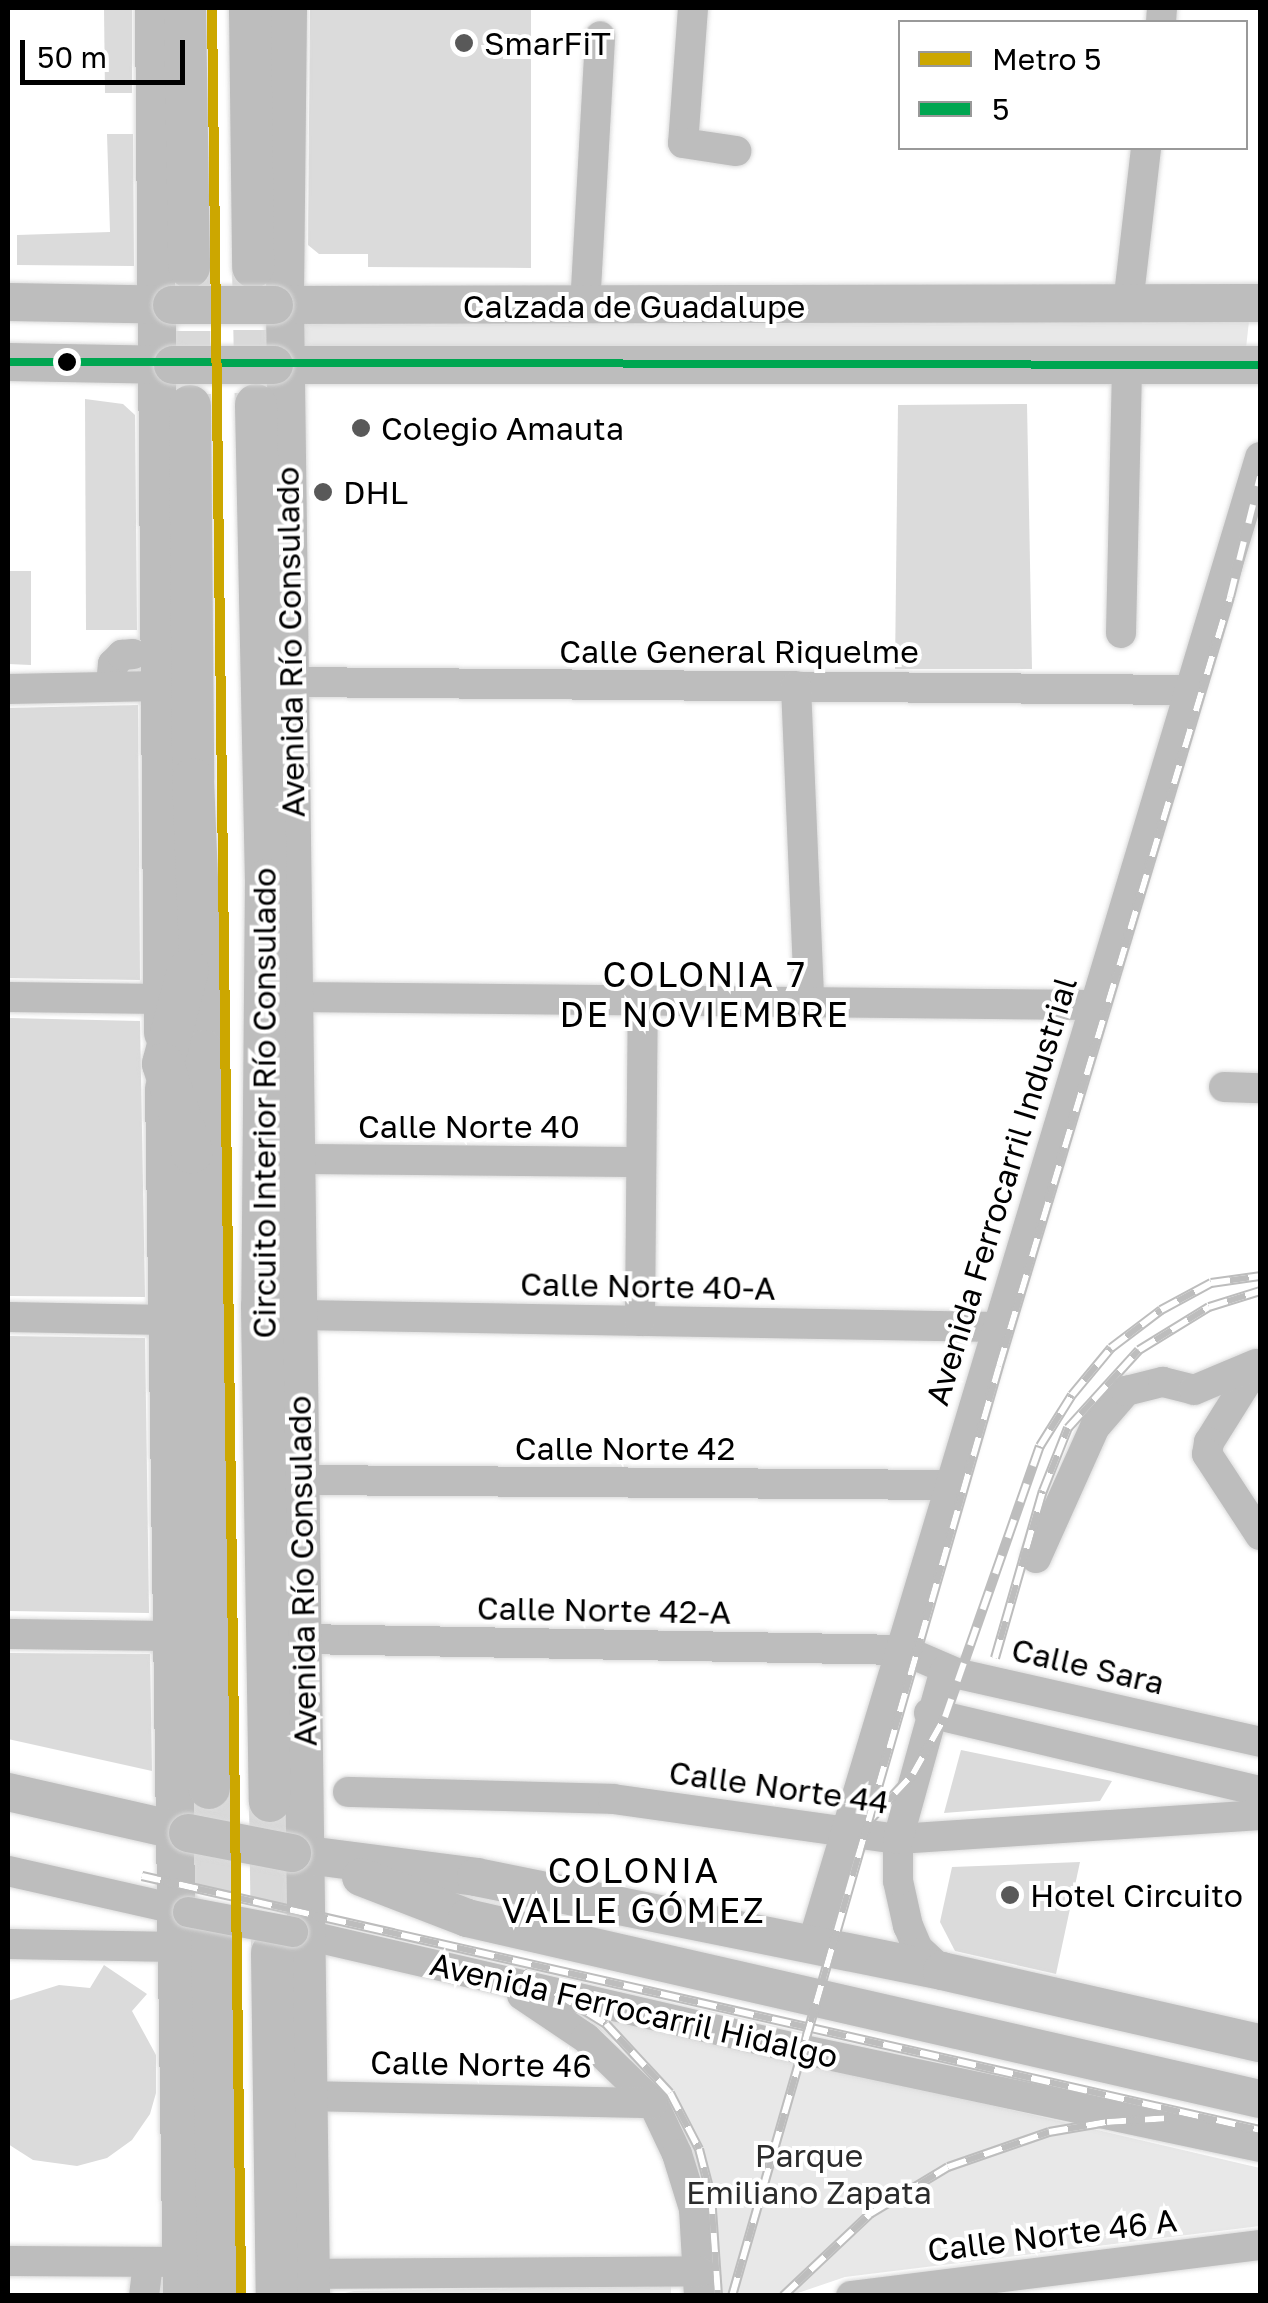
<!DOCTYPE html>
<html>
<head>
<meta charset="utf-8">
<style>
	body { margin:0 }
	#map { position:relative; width:1268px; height:2303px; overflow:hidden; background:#fff; font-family:"Golos Text",sans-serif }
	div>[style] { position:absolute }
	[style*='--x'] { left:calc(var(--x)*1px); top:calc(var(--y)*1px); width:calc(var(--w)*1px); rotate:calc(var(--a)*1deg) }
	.green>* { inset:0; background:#e8e8e8 }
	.building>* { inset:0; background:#dbdbdb }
	.highway-tunnel>* { height:42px; margin-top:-21px; transform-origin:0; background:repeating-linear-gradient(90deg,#d9d9d9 0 42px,transparent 0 63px) }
	.roads { filter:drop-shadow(0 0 2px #dbdbdb) drop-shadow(0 0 2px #dbdbdb) }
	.minor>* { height:30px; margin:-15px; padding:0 15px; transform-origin:15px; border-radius:15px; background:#bdbdbd }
	.major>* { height:38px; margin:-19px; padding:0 19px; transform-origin:19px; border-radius:19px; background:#bdbdbd }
	.highway>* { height:42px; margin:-21px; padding:0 21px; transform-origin:21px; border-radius:21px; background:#bdbdbd }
	.rail>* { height:10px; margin-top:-5px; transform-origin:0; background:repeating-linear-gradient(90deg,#fff 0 19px,#bdbdbd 0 38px); box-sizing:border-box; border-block:2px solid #bdbdbd }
	.bridges { filter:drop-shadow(0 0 2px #dbdbdb) drop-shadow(0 0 2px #dbdbdb) }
	.minor-bridge>* { height:30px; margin:-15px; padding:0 15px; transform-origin:15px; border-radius:15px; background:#bdbdbd }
	.major-bridge>* { height:38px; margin:-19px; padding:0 19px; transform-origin:19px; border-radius:19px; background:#bdbdbd }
	.bus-1>* { height:8px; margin:-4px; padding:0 4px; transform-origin:4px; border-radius:4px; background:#00a651 }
	.metro-1>* { height:10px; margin:-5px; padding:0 5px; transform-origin:5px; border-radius:5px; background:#cca700 }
	.dots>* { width:28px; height:28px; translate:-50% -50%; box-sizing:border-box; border:5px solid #fff; border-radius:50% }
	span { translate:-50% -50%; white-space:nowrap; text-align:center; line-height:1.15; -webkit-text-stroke:8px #fff; paint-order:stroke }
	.poi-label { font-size:32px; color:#000 }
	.left { translate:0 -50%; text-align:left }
	.street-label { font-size:32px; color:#000 }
	.park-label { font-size:32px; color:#2c2c2c }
	.neighbourhood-label { font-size:35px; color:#000; letter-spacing:2.5px }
	.frame { position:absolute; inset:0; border:10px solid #000; pointer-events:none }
	.legend { position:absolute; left:898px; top:20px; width:350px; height:130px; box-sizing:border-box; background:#fff; border:2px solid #999; margin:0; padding:12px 18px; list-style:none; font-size:30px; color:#000 }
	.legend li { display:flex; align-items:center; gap:20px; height:50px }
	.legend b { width:50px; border:2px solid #999 }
	.scale { position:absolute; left:20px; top:40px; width:165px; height:45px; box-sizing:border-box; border:5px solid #000; border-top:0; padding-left:12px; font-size:30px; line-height:35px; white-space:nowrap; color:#000; -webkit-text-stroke:8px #fff; paint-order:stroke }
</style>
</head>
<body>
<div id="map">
	<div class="green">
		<i style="clip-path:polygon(302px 321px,1249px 321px,1246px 348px,300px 347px)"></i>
		<i style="clip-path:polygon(571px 2007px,1260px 2168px,1260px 2226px,845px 2277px,792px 2295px,710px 2295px,711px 2246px,702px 2190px,662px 2098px,618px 2044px)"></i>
		<i style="clip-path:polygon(671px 2286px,671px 2296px,336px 2295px,354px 2291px)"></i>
	</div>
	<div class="building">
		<i style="clip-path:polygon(104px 8px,132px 8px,132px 93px,105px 93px)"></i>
		<i style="clip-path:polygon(310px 8px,531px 8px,531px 268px,368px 267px,368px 254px,319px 254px,308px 245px)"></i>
		<i style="clip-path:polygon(107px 134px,133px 134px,134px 266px,17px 265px,17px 235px,110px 232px)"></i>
		<i style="clip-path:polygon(85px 399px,123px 404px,135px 415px,137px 630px,86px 630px)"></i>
		<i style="clip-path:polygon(1027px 404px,1032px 669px,895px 669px,898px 405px)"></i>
		<i style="clip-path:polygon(8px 571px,31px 571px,31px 665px,8px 664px)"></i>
		<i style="clip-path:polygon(138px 705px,140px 980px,8px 978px,8px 708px)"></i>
		<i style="clip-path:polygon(8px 1018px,140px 1021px,145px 1297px,8px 1296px)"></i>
		<i style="clip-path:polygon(8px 1336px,145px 1338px,149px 1613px,8px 1611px)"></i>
		<i style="clip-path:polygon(8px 1653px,150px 1654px,152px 1771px,8px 1739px)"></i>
		<i style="clip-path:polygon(961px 1750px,1112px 1781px,1100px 1801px,944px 1813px)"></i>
		<i style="clip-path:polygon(1080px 1862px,1056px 1974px,955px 1951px,940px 1922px,952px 1867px)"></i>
		<i style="clip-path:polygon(104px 1965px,147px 1994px,132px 2011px,156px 2055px,156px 2093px,150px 2114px,132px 2140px,107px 2158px,77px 2166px,33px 2160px,8px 2144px,8px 2001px,59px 1985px,90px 1988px)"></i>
	</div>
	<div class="highway-tunnel">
		<i style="--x:253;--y:267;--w:138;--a:88.8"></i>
		<i style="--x:189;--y:268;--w:134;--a:89.6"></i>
		<i style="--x:209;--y:1788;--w:153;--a:88.9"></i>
		<i style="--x:270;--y:1801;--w:152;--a:89.2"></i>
	</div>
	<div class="roads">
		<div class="minor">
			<i style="--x:693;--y:8;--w:135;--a:94.2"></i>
			<i style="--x:683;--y:143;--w:54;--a:8.6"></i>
			<i style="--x:1161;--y:22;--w:14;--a:-86"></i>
			<i style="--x:1128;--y:304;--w:157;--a:-83.4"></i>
			<i style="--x:585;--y:307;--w:271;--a:-86.8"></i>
			<i style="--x:1121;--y:633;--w:269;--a:-88.7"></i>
			<i style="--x:290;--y:682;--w:898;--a:0.51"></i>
			<i style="--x:111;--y:686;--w:22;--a:-85"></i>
			<i style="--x:113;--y:664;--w:13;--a:-45"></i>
			<i style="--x:122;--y:655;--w:11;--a:-5"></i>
			<i style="--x:796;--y:686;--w:315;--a:87.6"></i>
			<i style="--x:8;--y:689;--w:151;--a:-1.1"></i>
			<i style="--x:8;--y:997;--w:154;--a:0.7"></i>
			<i style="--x:295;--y:997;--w:798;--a:0.57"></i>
			<i style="--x:1224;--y:1087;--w:36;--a:2"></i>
			<i style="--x:297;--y:1159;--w:344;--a:0.5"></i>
			<i style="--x:299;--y:1315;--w:697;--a:0.99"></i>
			<i style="--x:8;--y:1317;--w:159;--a:1.1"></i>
			<i style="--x:640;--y:1321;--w:322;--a:-89.5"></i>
			<i style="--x:1258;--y:1364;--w:92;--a:122.1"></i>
			<i style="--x:1209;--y:1442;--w:12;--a:99"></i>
			<i style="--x:1207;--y:1454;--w:97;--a:56.8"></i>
			<i style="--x:301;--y:1480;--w:647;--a:0.44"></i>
			<i style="--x:1036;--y:1558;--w:144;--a:-65.8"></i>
			<i style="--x:1095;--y:1427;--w:48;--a:-49.3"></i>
			<i style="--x:1126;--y:1391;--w:38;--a:-14"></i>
			<i style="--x:1163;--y:1382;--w:32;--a:14"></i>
			<i style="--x:1194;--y:1390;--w:67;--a:-22.8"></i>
			<i style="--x:8;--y:1634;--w:163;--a:0.7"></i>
			<i style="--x:303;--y:1639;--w:600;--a:1.05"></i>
			<i style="--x:903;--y:1650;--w:61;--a:23.2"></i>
			<i style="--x:959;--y:1674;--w:309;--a:12.7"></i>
			<i style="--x:929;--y:1713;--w:340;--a:13.3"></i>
			<i style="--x:348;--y:1792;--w:265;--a:1.5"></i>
			<i style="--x:613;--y:1799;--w:288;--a:8"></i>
			<i style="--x:898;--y:1839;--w:363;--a:-3.8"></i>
			<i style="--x:8;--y:1871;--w:185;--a:12.8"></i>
			<i style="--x:293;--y:1932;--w:524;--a:13"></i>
			<i style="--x:804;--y:2050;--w:466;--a:12"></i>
			<i style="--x:8;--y:1944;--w:168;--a:1"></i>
			<i style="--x:812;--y:1945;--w:1554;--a:-73.24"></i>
			<i style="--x:942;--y:1971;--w:33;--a:-137"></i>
			<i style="--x:918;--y:1949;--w:25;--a:-113"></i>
			<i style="--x:908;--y:1926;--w:46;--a:-102.5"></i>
			<i style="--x:898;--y:1881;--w:42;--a:-90"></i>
			<i style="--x:898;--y:1839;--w:176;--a:-74.5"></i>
			<i style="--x:522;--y:1995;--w:77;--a:33.9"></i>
			<i style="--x:586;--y:2038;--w:93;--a:44.1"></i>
			<i style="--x:653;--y:2103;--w:56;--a:64.8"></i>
			<i style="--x:677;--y:2154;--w:58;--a:72.8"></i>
			<i style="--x:694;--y:2209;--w:87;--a:86.7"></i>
			<i style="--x:307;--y:2096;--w:346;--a:1.2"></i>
			<i style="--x:8;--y:2261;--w:173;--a:0.3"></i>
			<i style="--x:311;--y:2274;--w:389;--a:-0.4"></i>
			<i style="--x:144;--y:2296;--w:33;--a:-83"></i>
			<i style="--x:851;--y:2296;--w:412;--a:-7.1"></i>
		</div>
		<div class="major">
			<i style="--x:154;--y:8;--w:1025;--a:89.5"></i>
			<i style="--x:288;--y:8;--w:297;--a:90.6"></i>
			<i style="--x:285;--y:305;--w:1991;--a:89.25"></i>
			<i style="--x:8;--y:302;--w:164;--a:1"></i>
			<i style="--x:274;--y:305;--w:986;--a:-0.12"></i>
			<i style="--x:8;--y:362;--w:165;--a:1"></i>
			<i style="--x:274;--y:365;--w:986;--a:0"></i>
			<i style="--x:164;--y:1088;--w:1208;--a:89.15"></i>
			<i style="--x:8;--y:1792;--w:185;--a:12.8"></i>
			<i style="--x:292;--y:1853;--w:186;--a:7.4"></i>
			<i style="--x:476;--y:1877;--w:475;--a:11.4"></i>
			<i style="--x:942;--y:1971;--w:326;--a:12.8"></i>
			<i style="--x:361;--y:1877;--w:114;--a:21.1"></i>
			<i style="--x:467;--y:1918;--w:813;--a:12.86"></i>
		</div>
		<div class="highway">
			<i style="--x:185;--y:8;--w:259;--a:89.1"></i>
			<i style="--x:250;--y:8;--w:259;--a:89.3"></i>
			<i style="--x:256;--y:405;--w:475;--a:88.8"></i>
			<i style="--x:266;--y:880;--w:426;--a:90.5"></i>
			<i style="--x:262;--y:1306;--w:495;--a:89.1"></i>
			<i style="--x:190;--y:406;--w:373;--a:89.5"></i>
			<i style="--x:193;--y:779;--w:272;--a:87.7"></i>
			<i style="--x:204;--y:1051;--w:737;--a:89.61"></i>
			<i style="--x:188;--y:970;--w:97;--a:104.9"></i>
			<i style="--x:163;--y:1064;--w:93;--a:71.8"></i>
			<i style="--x:212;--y:1941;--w:355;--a:88.9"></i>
			<i style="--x:272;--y:1953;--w:343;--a:89.2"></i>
		</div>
	</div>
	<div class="rail">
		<i style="--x:995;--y:1658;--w:174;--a:-74"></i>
		<i style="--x:1043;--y:1491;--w:68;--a:-68.4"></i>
		<i style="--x:1068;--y:1428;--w:105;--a:-47.7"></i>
		<i style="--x:1139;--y:1350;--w:82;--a:-31.6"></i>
		<i style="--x:1209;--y:1307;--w:53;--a:-17.4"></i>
		<i style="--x:869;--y:1821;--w:64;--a:-46.9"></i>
		<i style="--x:913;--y:1774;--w:65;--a:-60.7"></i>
		<i style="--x:945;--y:1717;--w:287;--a:-70.7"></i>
		<i style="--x:1040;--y:1446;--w:60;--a:-57.9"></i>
		<i style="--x:1072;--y:1395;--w:61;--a:-50.3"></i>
		<i style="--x:1111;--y:1348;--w:63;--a:-37.2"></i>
		<i style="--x:1161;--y:1310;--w:57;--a:-28.4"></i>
		<i style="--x:1211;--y:1283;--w:49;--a:-8.1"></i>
		<i style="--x:142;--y:1876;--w:1146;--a:12.8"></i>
		<i style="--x:523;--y:1973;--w:97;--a:31.6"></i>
		<i style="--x:606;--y:2024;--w:94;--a:47.2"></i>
		<i style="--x:670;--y:2093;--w:63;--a:62.6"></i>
		<i style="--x:699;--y:2149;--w:48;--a:75.4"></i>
		<i style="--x:711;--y:2195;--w:101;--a:86"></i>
		<i style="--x:732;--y:2296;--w:968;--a:-73.98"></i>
		<i style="--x:999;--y:1366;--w:803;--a:-73.28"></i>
		<i style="--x:1230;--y:597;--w:124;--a:-76"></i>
		<i style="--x:783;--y:2296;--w:120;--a:-43.3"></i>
		<i style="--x:870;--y:2214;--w:91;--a:-31.1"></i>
		<i style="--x:948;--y:2167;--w:107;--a:-19.1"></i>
		<i style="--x:1049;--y:2132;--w:59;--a:-9.8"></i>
		<i style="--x:1107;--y:2122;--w:63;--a:-3.6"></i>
	</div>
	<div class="bridges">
		<div class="minor-bridge">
			<i style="--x:188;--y:1912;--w:107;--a:10.8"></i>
		</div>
		<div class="major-bridge">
			<i style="--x:172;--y:305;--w:102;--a:0"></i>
			<i style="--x:173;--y:365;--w:101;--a:0"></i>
			<i style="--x:188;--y:1833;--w:106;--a:10.9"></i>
		</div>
	</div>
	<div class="bus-1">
		<i style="--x:8;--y:362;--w:1252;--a:0.14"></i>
	</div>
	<div class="metro-1">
		<i style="--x:212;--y:8;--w:2288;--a:89.27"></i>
	</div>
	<div class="dots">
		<i style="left:464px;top:43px;background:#595959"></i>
		<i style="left:67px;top:362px;background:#000"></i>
		<i style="left:361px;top:428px;background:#595959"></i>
		<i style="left:323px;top:492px;background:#595959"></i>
		<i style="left:1010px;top:1895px;background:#595959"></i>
	</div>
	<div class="poi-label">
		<span class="left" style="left:484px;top:43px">SmarFiT</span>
		<span class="left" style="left:381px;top:428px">Colegio Amauta</span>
		<span class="left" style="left:343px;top:492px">DHL</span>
		<span class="left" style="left:1030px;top:1895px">Hotel Circuito</span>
	</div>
	<div class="street-label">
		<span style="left:634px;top:306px">Calzada de Guadalupe</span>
		<span style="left:290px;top:642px;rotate:-91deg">Avenida Río Consulado</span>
		<span style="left:739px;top:651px">Calle General Riquelme</span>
		<span style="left:264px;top:1103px;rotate:-90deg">Circuito Interior Río Consulado</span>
		<span style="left:469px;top:1126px">Calle Norte 40</span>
		<span style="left:1001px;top:1191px;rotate:-73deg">Avenida Ferrocarril Industrial</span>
		<span style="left:648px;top:1286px;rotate:1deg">Calle Norte 40-A</span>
		<span style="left:625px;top:1448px">Calle Norte 42</span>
		<span style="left:302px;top:1571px;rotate:-91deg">Avenida Río Consulado</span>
		<span style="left:604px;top:1610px;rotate:1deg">Calle Norte 42-A</span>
		<span style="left:1088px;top:1666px;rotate:13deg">Calle Sara</span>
		<span style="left:779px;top:1787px;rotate:8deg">Calle Norte 44</span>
		<span style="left:634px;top:2010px;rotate:13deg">Avenida Ferrocarril Hidalgo</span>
		<span style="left:481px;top:2064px;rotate:1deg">Calle Norte 46</span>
		<span style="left:1052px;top:2235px;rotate:-7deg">Calle Norte 46 A</span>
	</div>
	<div class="park-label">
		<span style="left:809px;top:2174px">Parque<br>Emiliano Zapata</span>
	</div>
	<div class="neighbourhood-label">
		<span style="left:705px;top:994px">COLONIA 7<br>DE NOVIEMBRE</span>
		<span style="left:634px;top:1890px">COLONIA<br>VALLE GÓMEZ</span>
	</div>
	<div class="frame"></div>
	<ul class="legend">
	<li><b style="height:12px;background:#cca700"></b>Metro 5</li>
	<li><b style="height:12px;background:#00a651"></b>5</li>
	</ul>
	<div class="scale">50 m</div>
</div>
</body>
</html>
